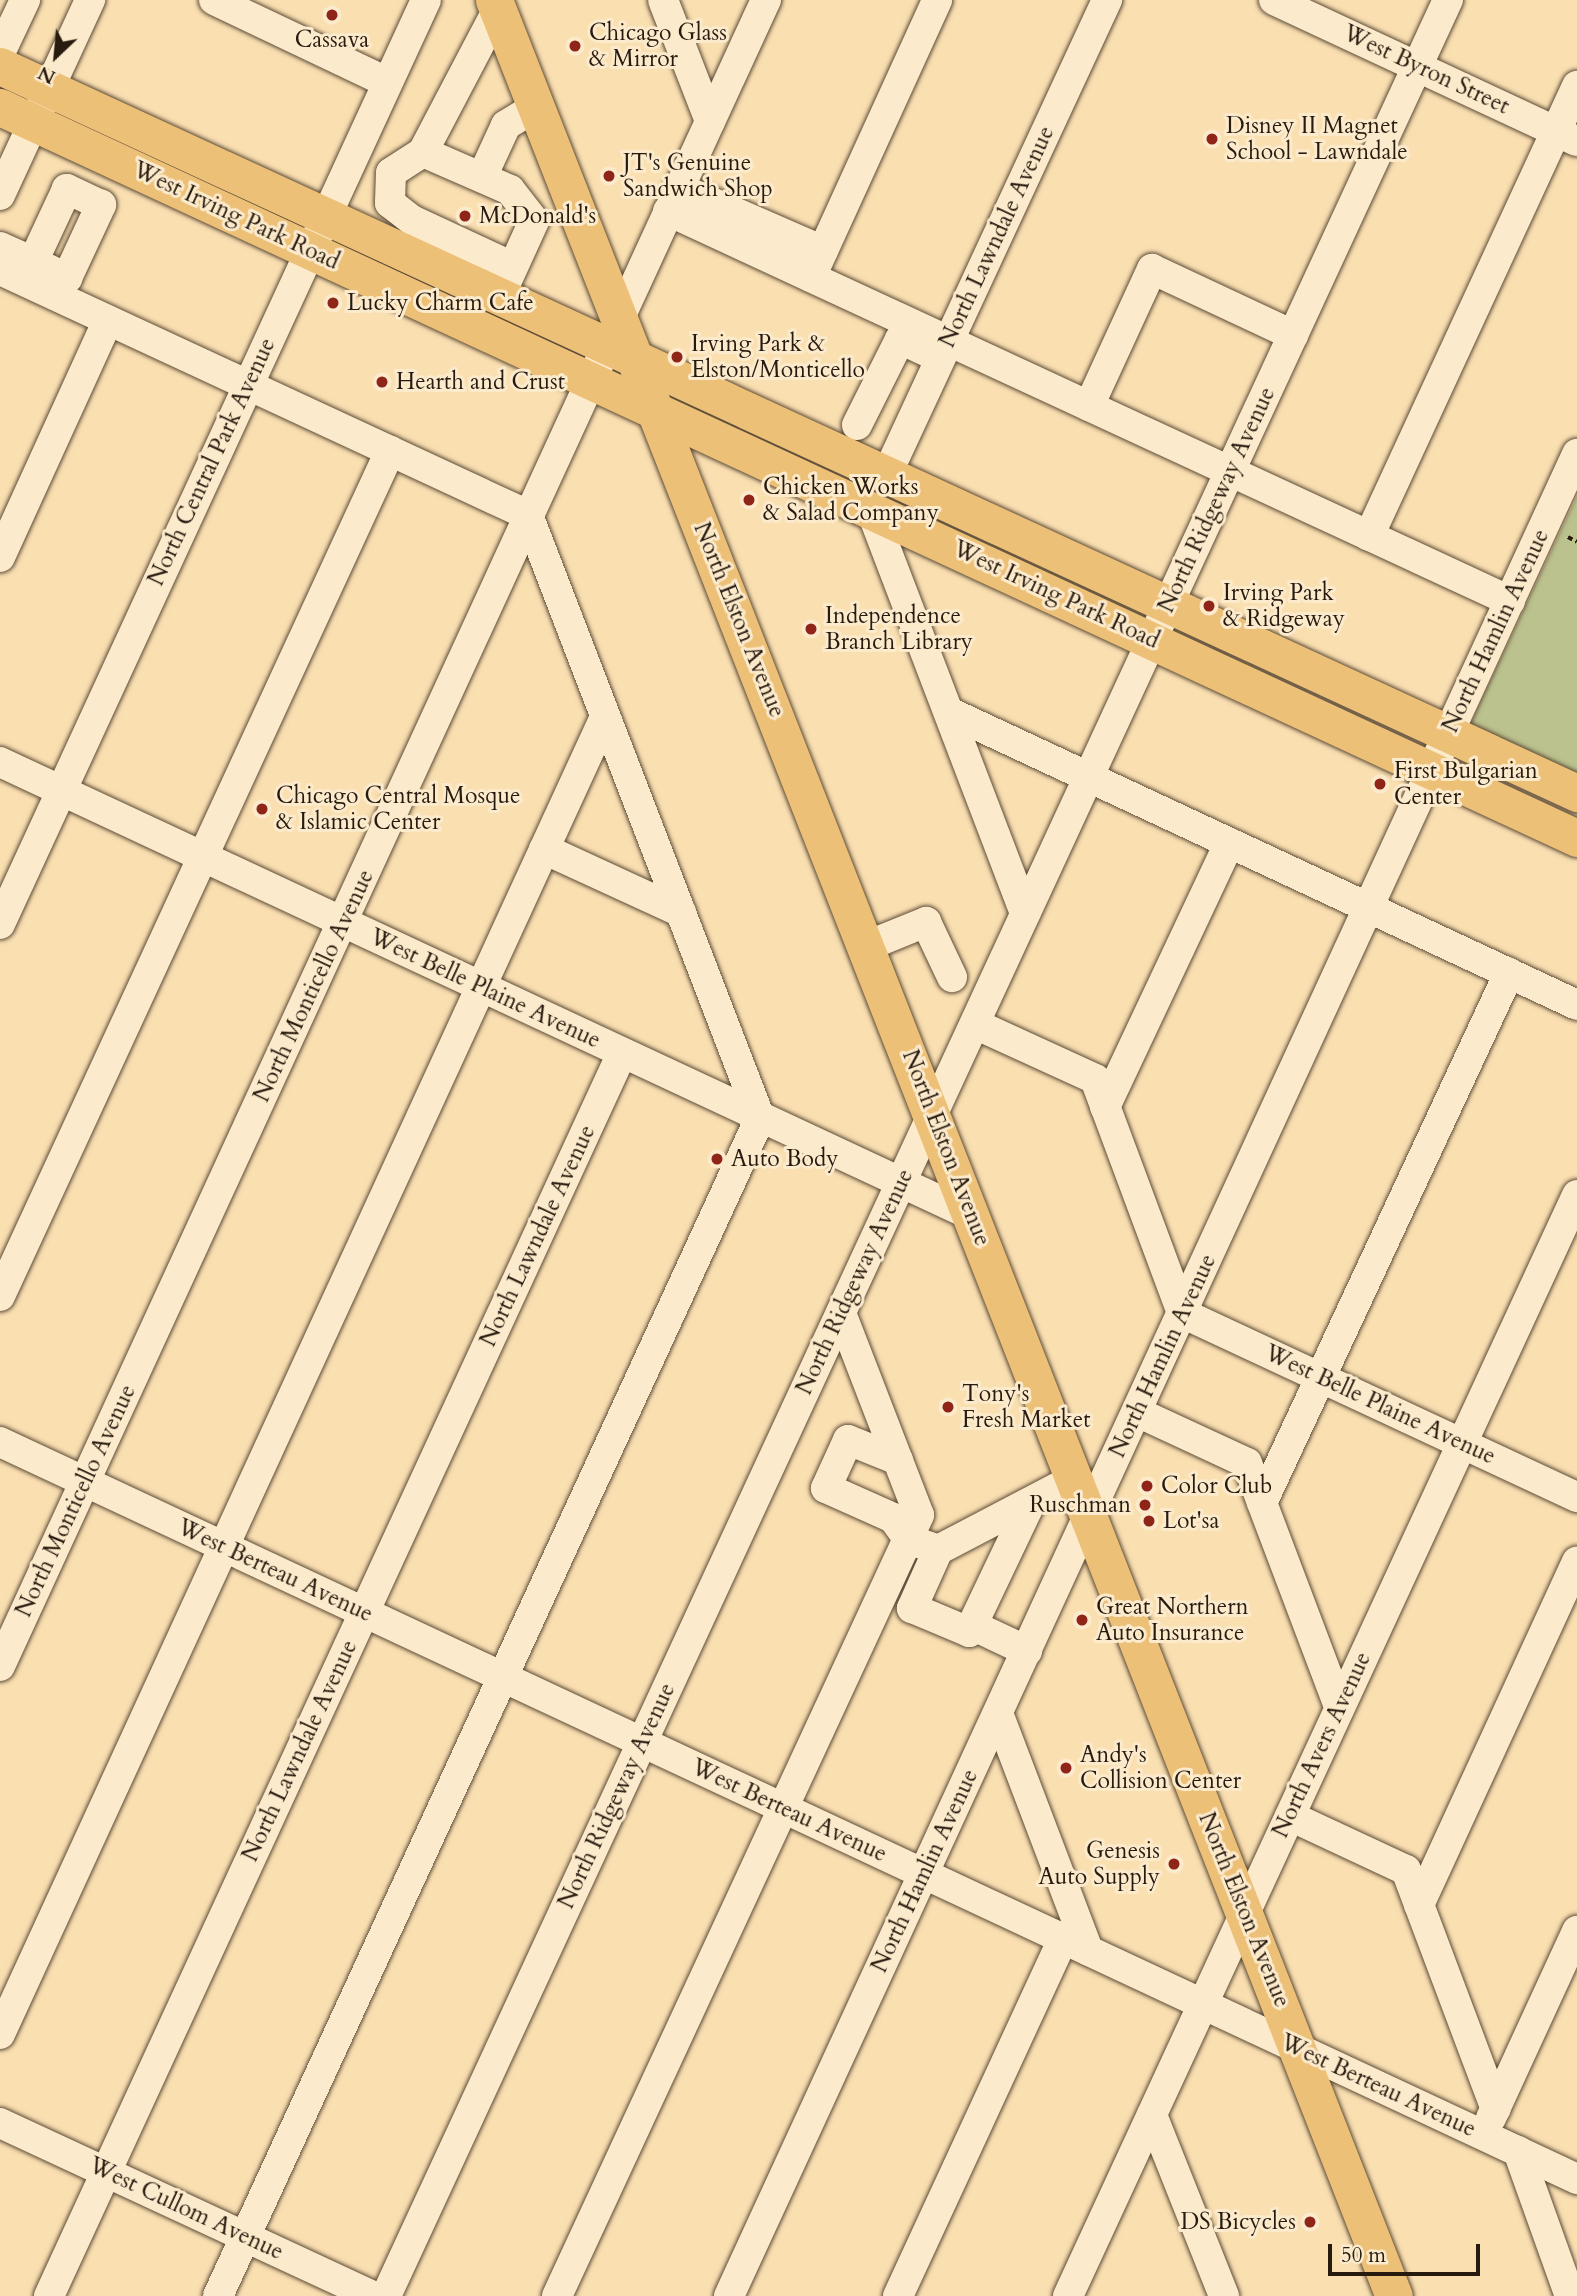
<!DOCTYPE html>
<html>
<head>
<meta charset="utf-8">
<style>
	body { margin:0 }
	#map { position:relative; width:1577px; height:2296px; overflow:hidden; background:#fadfb1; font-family:Cardo,serif }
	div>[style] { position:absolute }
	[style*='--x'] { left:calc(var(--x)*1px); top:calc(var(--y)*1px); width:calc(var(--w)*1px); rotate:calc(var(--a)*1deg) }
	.green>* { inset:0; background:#bbc28e }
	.path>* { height:3.5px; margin-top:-1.75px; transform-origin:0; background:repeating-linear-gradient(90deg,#271a0e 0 5px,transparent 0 8.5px) }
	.roads { filter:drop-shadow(0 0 2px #5c4b37) drop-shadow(0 0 2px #5c4b37) }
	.minor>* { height:30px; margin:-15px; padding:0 15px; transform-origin:15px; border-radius:15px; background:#fceacc }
	.major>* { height:37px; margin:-18.5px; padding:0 18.5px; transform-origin:18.5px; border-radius:18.5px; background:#edc078 }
	.dots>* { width:19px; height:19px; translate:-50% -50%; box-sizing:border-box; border:4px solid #fceacc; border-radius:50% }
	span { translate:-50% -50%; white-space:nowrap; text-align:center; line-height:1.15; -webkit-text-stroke:6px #fceacc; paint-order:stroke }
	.poi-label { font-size:23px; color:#271a0e }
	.left { translate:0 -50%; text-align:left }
	.right { translate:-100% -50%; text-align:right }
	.street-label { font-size:23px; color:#271a0e }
	.north { position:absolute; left:21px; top:21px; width:70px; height:70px; -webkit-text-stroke:5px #fceacc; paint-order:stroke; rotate:206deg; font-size:19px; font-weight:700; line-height:28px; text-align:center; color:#271a0e }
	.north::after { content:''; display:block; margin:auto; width:24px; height:32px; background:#271a0e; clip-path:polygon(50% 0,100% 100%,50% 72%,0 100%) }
	.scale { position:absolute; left:1328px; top:2244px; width:152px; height:32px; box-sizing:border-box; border:4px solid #271a0e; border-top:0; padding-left:9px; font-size:21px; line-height:24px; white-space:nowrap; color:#271a0e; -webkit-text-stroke:5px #fceacc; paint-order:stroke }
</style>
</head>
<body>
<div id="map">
	<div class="green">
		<i style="clip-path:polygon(1577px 496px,1577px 780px,1468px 729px)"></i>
	</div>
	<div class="path">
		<i style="--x:1568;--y:537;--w:10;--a:29"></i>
	</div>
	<div class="roads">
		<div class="minor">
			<i style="--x:214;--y:0;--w:191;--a:25.4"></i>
			<i style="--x:663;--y:0;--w:130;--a:68.8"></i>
			<i style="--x:1274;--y:0;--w:334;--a:25"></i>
			<i style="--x:498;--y:9;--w:161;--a:117.7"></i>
			<i style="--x:423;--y:152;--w:95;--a:23.6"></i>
			<i style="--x:510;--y:190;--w:39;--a:52"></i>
			<i style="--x:534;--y:221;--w:82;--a:114.4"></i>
			<i style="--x:0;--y:53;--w:59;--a:-64.7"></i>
			<i style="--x:423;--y:152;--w:38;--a:147"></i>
			<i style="--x:391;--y:173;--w:30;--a:92"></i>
			<i style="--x:390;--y:203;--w:28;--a:38"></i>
			<i style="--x:412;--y:220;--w:111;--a:25"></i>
			<i style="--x:482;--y:177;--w:57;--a:-65.2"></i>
			<i style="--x:506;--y:125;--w:35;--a:-31"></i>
			<i style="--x:679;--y:188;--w:157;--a:23.6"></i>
			<i style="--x:0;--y:195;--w:215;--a:-65.2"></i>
			<i style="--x:668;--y:211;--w:928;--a:24.85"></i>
			<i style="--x:0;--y:247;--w:36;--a:24"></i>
			<i style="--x:33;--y:262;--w:38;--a:25"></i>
			<i style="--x:67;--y:278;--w:81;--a:-65"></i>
			<i style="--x:101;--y:205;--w:38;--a:-155"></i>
			<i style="--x:67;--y:189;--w:81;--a:115"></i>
			<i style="--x:0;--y:270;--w:582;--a:24.89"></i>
			<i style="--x:528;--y:515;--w:646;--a:68.96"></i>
			<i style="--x:760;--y:1118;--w:1297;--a:114.71"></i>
			<i style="--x:811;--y:277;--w:304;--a:-65.5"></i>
			<i style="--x:1089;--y:406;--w:151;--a:-65.3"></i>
			<i style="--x:1152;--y:269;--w:156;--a:25.1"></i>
			<i style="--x:857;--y:425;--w:96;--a:-63.4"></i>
			<i style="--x:900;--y:339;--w:38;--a:25"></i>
			<i style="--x:887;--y:474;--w:523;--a:-65.1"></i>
			<i style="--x:871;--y:510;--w:432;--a:69.1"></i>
			<i style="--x:1369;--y:536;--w:496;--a:-65.2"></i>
			<i style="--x:0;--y:557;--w:260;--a:-65.5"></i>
			<i style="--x:949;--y:712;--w:693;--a:25.01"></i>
			<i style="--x:0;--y:762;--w:1071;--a:25.01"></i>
			<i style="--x:544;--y:849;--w:151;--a:24.7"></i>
			<i style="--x:0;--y:924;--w:1017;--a:-65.25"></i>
			<i style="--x:867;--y:946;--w:64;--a:-22.1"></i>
			<i style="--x:926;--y:922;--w:61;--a:64.7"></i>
			<i style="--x:975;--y:1024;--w:132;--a:24.6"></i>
			<i style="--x:1095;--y:1079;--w:250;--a:69.6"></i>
			<i style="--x:1182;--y:1313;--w:436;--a:25"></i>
			<i style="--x:1105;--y:1107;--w:292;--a:-64.8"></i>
			<i style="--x:0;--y:1296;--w:931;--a:-65.22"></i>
			<i style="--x:1137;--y:1412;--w:121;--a:24.9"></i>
			<i style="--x:1247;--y:1463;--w:260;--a:69.3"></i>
			<i style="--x:0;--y:1442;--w:1741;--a:25.05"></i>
			<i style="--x:898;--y:1460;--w:54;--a:-158.2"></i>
			<i style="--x:848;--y:1440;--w:53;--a:114.6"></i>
			<i style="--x:826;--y:1488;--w:73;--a:24.1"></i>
			<i style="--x:893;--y:1518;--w:26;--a:54"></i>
			<i style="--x:908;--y:1539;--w:32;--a:20"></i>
			<i style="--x:938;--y:1550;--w:153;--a:-27.6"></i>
			<i style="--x:1262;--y:1503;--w:585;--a:-65.01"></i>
			<i style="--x:938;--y:1550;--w:64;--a:114.1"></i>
			<i style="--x:912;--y:1608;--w:62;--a:22.8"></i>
			<i style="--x:969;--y:1632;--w:140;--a:-64.5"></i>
			<i style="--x:972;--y:1625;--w:61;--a:25.3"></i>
			<i style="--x:0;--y:1666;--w:1834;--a:-65.31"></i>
			<i style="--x:998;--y:1713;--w:254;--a:69.2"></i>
			<i style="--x:1290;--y:1816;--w:128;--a:25"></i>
			<i style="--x:1406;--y:1870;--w:255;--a:69.4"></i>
			<i style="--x:1419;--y:1905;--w:378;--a:-65.3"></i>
			<i style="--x:0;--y:2034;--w:1449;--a:-65.33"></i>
			<i style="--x:1152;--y:2115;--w:195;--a:68.3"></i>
			<i style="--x:1491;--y:2118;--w:206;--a:-65.3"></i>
			<i style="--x:0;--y:2123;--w:410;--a:24.9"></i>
			<i style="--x:1518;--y:2151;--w:154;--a:70.3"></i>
			<i style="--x:49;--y:2296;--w:1369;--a:-65.25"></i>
			<i style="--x:386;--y:2296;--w:2530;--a:-65.18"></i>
			<i style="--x:557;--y:2296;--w:861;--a:-65.13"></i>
			<i style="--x:919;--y:1515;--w:217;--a:-111.1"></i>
			<i style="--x:729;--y:2296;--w:2028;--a:-65.28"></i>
			<i style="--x:898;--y:2296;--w:393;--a:-65.2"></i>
			<i style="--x:1068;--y:2296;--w:1213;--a:-65.19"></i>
		</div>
		<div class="major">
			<i style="--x:494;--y:0;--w:2466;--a:68.6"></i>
			<i style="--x:0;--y:66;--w:1737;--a:24.75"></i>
			<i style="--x:0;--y:107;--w:1738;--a:24.87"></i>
		</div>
	</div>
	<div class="dots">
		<i style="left:332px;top:15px;background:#8f2418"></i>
		<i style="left:575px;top:46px;background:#8f2418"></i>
		<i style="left:1212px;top:139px;background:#8f2418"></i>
		<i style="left:609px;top:176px;background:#8f2418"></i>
		<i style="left:465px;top:216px;background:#8f2418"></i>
		<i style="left:333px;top:303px;background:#8f2418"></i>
		<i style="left:677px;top:357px;background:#8f2418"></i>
		<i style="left:382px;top:382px;background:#8f2418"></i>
		<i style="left:749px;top:500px;background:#8f2418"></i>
		<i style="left:1209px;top:606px;background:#8f2418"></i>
		<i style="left:811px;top:629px;background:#8f2418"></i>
		<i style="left:1380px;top:784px;background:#8f2418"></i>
		<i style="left:262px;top:809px;background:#8f2418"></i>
		<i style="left:717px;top:1159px;background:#8f2418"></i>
		<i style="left:948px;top:1407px;background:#8f2418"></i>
		<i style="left:1147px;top:1486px;background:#8f2418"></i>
		<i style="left:1145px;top:1505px;background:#8f2418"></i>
		<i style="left:1149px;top:1521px;background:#8f2418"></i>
		<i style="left:1082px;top:1620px;background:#8f2418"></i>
		<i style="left:1066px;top:1768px;background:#8f2418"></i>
		<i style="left:1174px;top:1864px;background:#8f2418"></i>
		<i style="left:1310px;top:2222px;background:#8f2418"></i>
	</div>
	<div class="poi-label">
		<span class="left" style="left:589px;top:46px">Chicago Glass<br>&amp; Mirror</span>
		<span style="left:332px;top:40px">Cassava</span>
		<span class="left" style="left:1226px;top:139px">Disney II Magnet<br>School - Lawndale</span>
		<span class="left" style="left:623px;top:176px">JT's Genuine<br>Sandwich Shop</span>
		<span class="left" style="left:479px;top:216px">McDonald's</span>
		<span class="left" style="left:347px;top:303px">Lucky Charm Cafe</span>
		<span class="left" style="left:691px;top:357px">Irving Park &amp;<br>Elston/Monticello</span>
		<span class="left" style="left:396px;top:382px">Hearth and Crust</span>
		<span class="left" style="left:763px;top:500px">Chicken Works<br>&amp; Salad Company</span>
		<span class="left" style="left:1223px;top:606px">Irving Park<br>&amp; Ridgeway</span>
		<span class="left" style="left:825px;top:629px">Independence<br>Branch Library</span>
		<span class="left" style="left:1394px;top:784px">First Bulgarian<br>Center</span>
		<span class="left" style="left:276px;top:809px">Chicago Central Mosque<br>&amp; Islamic Center</span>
		<span class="left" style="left:731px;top:1159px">Auto Body</span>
		<span class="left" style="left:962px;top:1407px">Tony's<br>Fresh Market</span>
		<span class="left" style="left:1161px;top:1486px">Color Club</span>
		<span class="right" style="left:1131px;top:1505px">Ruschman</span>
		<span class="left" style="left:1163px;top:1521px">Lot'sa</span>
		<span class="left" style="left:1096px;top:1620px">Great Northern<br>Auto Insurance</span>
		<span class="left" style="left:1080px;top:1768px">Andy's<br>Collision Center</span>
		<span class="right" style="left:1160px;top:1864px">Genesis<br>Auto Supply</span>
		<span class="right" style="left:1296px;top:2222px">DS Bicycles</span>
	</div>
	<div class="street-label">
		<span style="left:1426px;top:70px;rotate:25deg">West Byron Street</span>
		<span style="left:236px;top:216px;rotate:25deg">West Irving Park Road</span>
		<span style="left:997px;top:237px;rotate:-65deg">North Lawndale Avenue</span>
		<span style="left:212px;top:462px;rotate:-65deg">North Central Park Avenue</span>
		<span style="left:1217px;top:500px;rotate:-65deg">North Ridgeway Avenue</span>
		<span style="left:1056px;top:595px;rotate:25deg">West Irving Park Road</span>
		<span style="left:739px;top:620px;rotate:68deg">North Elston Avenue</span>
		<span style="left:1496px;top:631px;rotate:-65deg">North Hamlin Avenue</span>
		<span style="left:314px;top:986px;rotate:-65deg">North Monticello Avenue</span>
		<span style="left:485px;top:989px;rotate:25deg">West Belle Plaine Avenue</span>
		<span style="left:946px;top:1148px;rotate:69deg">North Elston Avenue</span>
		<span style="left:538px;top:1236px;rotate:-65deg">North Lawndale Avenue</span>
		<span style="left:855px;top:1282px;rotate:-65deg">North Ridgeway Avenue</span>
		<span style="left:1163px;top:1356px;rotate:-65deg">North Hamlin Avenue</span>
		<span style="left:1380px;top:1405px;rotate:25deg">West Belle Plaine Avenue</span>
		<span style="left:76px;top:1501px;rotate:-65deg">North Monticello Avenue</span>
		<span style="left:275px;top:1571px;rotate:25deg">West Berteau Avenue</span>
		<span style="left:1322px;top:1745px;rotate:-65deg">North Avers Avenue</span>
		<span style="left:300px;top:1751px;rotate:-65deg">North Lawndale Avenue</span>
		<span style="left:617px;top:1796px;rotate:-65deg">North Ridgeway Avenue</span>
		<span style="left:789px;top:1811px;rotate:25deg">West Berteau Avenue</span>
		<span style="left:925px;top:1871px;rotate:-65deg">North Hamlin Avenue</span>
		<span style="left:1244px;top:1910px;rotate:68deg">North Elston Avenue</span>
		<span style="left:1378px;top:2086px;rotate:25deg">West Berteau Avenue</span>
		<span style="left:186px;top:2209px;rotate:25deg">West Cullom Avenue</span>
	</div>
	<div class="north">N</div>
	<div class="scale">50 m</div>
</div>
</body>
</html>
